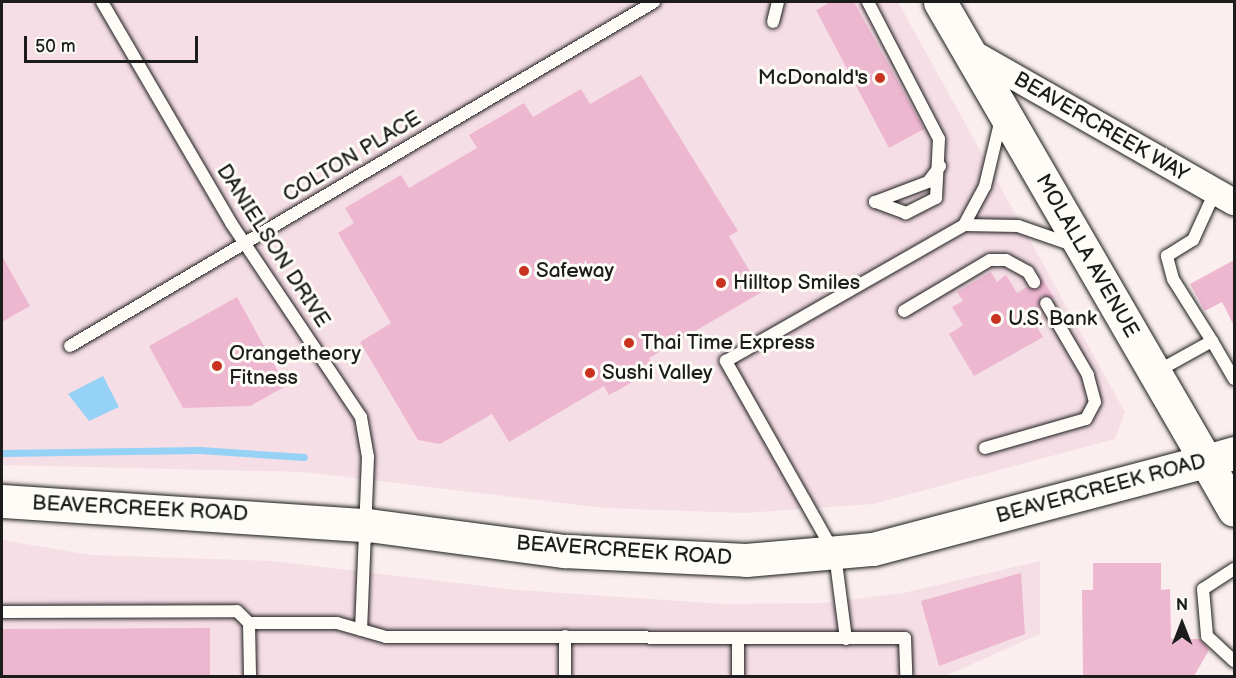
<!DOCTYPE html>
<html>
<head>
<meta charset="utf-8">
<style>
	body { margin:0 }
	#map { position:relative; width:1236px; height:678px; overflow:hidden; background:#faeeef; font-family:"Balsamiq Sans",sans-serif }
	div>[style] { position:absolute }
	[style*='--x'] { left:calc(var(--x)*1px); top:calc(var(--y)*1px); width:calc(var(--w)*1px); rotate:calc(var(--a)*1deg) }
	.built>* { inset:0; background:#f6dee6 }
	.water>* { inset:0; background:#95d2f6 }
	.stream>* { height:7px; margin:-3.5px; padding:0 3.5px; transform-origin:3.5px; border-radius:3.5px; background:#95d2f6 }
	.building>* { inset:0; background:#edb7d0 }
	.roads { filter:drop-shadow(0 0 2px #1c1c1c) drop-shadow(0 0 2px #1c1c1c) }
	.lane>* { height:12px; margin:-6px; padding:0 6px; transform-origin:6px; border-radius:6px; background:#fdfcf7 }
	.street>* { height:26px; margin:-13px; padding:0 13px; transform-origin:13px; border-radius:13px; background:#fdfcf7 }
	.secondary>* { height:33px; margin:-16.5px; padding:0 16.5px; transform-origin:16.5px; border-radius:16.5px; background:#fdfcf7 }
	.primary>* { height:33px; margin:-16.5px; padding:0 16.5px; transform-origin:16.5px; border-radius:16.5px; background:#fdfcf7 }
	.dots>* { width:16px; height:16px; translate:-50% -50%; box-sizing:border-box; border:3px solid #fdfcf7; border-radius:50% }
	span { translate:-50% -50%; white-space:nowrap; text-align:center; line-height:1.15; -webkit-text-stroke:6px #fdfcf7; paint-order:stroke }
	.poi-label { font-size:21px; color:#1c1c1c }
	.right { translate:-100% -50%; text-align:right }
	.left { translate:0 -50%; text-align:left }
	.street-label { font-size:21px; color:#1c1c1c }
	.frame { position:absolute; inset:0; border:3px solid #1c1c1c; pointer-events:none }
	.north { position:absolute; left:1152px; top:594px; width:60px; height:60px; -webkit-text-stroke:4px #fdfcf7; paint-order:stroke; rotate:0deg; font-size:16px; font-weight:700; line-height:24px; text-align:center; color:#1c1c1c }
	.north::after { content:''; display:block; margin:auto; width:21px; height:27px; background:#1c1c1c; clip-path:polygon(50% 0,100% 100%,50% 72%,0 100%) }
	.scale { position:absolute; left:24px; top:36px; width:174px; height:27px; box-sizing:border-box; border:3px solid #1c1c1c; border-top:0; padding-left:8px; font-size:18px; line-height:21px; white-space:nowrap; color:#1c1c1c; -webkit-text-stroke:4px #fdfcf7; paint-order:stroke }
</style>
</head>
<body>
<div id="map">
	<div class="built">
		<i style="clip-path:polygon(2px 2px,898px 2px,1125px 412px,1115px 439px,873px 504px,745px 513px,604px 508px,304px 472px,2px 465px)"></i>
		<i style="clip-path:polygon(2px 540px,91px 555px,272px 561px,517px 590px,724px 604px,822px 603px,903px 593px,1040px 561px,1040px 634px,945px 676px,2px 676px)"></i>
	</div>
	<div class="water">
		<i style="clip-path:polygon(103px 376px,119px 407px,89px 421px,68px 394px)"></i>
	</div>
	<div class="stream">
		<i style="--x:2;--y:453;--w:198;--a:-0.9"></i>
		<i style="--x:200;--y:450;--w:104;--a:3.9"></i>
	</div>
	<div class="building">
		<i style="clip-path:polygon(831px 2px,854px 2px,924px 129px,889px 148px,816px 10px)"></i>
		<i style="clip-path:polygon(641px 75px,738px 231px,729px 236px,762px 292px,649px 358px,655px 368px,629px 384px,609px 395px,604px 386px,509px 442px,492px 414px,440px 444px,418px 440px,360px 342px,391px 323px,338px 233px,354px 223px,345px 208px,401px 175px,409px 188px,477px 148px,469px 135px,524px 103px,533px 117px,581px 89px,590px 104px)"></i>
		<i style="clip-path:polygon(2px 256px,30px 306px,2px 322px)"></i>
		<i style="clip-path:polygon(1234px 260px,1234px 326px,1222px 302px,1205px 311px,1190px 284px)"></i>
		<i style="clip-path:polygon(991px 272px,997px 282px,1006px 275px,1017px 293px,1027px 287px,1039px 289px,1042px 278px,1054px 298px,1041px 296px,1039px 307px,1029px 314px,1043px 337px,974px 376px,949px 334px,963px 325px,952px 307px,963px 301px,957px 292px)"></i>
		<i style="clip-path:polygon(237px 297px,286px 386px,250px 406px,183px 408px,149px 346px)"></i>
		<i style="clip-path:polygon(1093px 563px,1161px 563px,1161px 590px,1170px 589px,1171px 639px,1200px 639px,1209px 650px,1194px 676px,1083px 676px,1082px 590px,1093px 590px)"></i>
		<i style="clip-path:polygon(1021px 573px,1025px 634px,939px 666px,921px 601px)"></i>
		<i style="clip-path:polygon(210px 628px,210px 676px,2px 676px,2px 629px)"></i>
	</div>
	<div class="roads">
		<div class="lane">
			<i style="--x:102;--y:2;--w:256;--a:59.7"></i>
			<i style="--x:231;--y:223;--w:234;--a:56.2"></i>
			<i style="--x:361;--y:417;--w:41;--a:80.1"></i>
			<i style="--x:368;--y:457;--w:173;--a:92.3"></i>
			<i style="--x:868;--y:2;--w:154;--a:62.6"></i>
			<i style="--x:939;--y:139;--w:59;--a:92.9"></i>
			<i style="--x:936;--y:198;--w:34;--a:153"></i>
			<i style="--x:906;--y:213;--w:33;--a:-160"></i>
			<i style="--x:773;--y:22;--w:21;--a:-76"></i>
			<i style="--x:875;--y:202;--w:57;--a:-20.7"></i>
			<i style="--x:928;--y:182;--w:20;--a:-53"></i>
			<i style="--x:964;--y:225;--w:54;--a:1.1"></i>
			<i style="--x:1018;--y:226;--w:55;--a:19.1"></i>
			<i style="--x:904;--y:311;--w:100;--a:-30.7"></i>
			<i style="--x:990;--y:260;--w:16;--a:0"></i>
			<i style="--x:1006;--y:260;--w:25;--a:29"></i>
			<i style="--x:1028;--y:272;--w:12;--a:59"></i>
			<i style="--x:1212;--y:341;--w:44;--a:59.9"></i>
			<i style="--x:70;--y:346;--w:678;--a:-30.5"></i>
			<i style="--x:1156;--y:372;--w:64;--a:-29"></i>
			<i style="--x:1212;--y:341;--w:73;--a:-122.2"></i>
			<i style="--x:1173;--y:279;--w:24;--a:-105"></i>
			<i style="--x:1167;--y:256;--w:31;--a:-32"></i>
			<i style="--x:1193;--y:240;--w:53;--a:-65.4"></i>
			<i style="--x:985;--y:448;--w:105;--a:-16"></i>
			<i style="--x:1086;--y:419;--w:19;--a:-62"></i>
			<i style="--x:1095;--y:402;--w:28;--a:-105"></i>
			<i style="--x:1088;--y:375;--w:83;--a:-120.3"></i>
			<i style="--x:1234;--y:569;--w:37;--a:147"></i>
			<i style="--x:1203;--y:589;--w:47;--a:85.1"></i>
			<i style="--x:1207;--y:636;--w:37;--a:43"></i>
			<i style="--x:2;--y:612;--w:235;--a:-0.2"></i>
			<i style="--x:237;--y:611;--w:17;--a:45"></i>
			<i style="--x:249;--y:623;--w:53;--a:88.9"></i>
			<i style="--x:249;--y:623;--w:88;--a:0"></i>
			<i style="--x:337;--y:623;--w:51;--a:15.9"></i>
			<i style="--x:386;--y:637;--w:519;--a:0.11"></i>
			<i style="--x:905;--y:638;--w:38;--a:88"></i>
			<i style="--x:565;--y:636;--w:40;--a:90"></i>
			<i style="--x:738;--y:639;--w:37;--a:90"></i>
			<i style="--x:846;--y:639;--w:86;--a:-97.4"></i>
			<i style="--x:835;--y:554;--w:222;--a:-119.5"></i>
			<i style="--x:726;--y:361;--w:274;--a:-29.7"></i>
			<i style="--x:964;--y:225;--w:44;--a:-61.7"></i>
			<i style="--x:985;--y:186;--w:69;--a:-76.6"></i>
		</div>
		<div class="street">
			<i style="--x:969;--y:51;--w:305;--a:29.7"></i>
		</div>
		<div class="secondary">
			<i style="--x:2;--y:501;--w:367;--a:3.8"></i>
			<i style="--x:368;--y:525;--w:198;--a:7.6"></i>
			<i style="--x:564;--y:551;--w:182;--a:2.8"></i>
			<i style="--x:746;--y:560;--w:127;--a:-5"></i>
			<i style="--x:873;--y:549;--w:344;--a:-14.8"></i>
			<i style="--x:1206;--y:461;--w:56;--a:60.3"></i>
		</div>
		<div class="primary">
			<i style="--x:940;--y:2;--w:531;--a:59.91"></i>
			<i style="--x:1206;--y:461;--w:29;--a:-16"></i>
		</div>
	</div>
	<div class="dots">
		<i style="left:880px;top:78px;background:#c8321e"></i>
		<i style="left:524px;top:271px;background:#c8321e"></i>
		<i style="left:721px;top:283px;background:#c8321e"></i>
		<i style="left:996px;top:319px;background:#c8321e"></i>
		<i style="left:629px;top:343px;background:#c8321e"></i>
		<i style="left:217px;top:366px;background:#c8321e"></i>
		<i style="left:590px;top:373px;background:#c8321e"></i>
	</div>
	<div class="poi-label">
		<span class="right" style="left:868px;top:78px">McDonald's</span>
		<span class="left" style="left:536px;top:271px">Safeway</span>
		<span class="left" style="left:733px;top:283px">Hilltop Smiles</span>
		<span class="left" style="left:1008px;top:319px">U.S. Bank</span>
		<span class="left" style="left:641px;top:343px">Thai Time Express</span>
		<span class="left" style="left:229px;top:366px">Orangetheory<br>Fitness</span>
		<span class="left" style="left:602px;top:373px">Sushi Valley</span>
	</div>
	<div class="street-label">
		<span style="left:1101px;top:127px;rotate:30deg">BEAVERCREEK WAY</span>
		<span style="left:352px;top:157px;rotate:-31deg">COLTON PLACE</span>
		<span style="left:273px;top:246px;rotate:57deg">DANIELSON DRIVE</span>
		<span style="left:1087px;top:256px;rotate:60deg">MOLALLA AVENUE</span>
		<span style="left:1101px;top:489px;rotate:-15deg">BEAVERCREEK ROAD</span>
		<span style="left:140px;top:509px;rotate:3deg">BEAVERCREEK ROAD</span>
		<span style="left:624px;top:551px;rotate:4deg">BEAVERCREEK ROAD</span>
	</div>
	<div class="frame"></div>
	<div class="north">N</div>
	<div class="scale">50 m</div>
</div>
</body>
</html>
